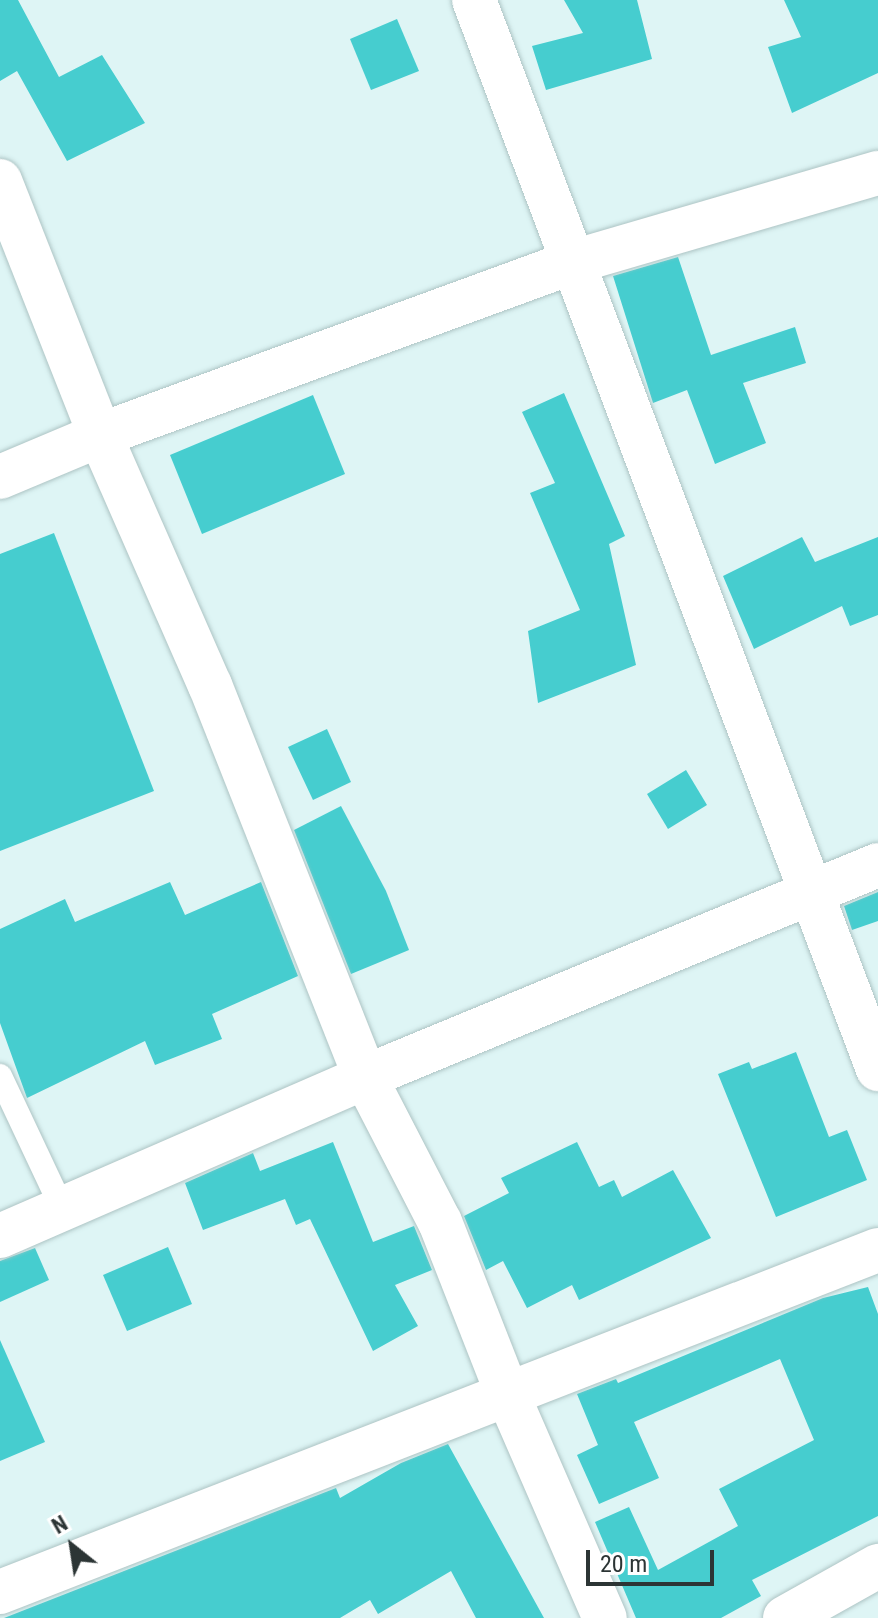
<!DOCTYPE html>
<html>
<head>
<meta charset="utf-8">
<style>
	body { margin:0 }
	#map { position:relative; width:878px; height:1618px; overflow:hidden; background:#def5f5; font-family:"Roboto Condensed",sans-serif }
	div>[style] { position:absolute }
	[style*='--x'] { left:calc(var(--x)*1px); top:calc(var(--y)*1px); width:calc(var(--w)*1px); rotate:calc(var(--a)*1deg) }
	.building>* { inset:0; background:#46cdcf }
	.roads { filter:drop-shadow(0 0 2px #adc4c4) drop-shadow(0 0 2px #adc4c4) }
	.lane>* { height:24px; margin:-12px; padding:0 12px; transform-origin:12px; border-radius:12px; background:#fff }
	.street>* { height:44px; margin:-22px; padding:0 22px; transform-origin:22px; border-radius:22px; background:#fff }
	span { translate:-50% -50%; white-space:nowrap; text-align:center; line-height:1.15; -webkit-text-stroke:8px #fff; paint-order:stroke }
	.north { position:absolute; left:32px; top:1506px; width:80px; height:80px; -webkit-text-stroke:6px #fff; paint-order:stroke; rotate:330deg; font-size:22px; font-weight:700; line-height:32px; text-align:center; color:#2c3535 }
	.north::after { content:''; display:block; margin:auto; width:28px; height:36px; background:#2c3535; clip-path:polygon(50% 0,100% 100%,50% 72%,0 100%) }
	.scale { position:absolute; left:586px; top:1550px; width:128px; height:36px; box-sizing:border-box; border:4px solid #2c3535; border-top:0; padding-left:10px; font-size:24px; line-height:28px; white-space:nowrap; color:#2c3535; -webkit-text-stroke:6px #fff; paint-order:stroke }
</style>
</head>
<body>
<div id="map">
	<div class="building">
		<i style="clip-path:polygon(0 0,18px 0,59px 77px,102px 55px,145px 123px,67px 161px,17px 71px,0 81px)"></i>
		<i style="clip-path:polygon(564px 0,637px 0,652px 59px,546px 90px,532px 46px,583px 33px)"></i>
		<i style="clip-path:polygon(784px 0,878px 0,878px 73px,792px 113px,768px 47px,801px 37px)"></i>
		<i style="clip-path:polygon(397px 19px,419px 71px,371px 90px,350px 39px)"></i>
		<i style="clip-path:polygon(678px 257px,711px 355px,795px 327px,806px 363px,743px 383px,766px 443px,715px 464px,687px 390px,653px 403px,613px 276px)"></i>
		<i style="clip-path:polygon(564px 393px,625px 536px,609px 544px,636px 665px,538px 703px,528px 631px,580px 610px,530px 493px,555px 483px,522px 412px)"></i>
		<i style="clip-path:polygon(313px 395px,345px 474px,202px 534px,170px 455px)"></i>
		<i style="clip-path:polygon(54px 533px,154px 791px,0 851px,0 554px)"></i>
		<i style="clip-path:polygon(802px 537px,815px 562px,878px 537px,878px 615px,850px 626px,842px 606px,754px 649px,723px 576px)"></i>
		<i style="clip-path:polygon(327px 729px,351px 782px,313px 800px,288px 747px)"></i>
		<i style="clip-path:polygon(686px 770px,707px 805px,668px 829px,647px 794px)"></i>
		<i style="clip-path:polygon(341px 806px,386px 891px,409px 950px,351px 974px,294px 830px)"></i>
		<i style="clip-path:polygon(170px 882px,185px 915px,261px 882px,298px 976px,212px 1014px,222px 1039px,155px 1065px,145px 1041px,27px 1098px,0 1023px,0 929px,65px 899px,75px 922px)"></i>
		<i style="clip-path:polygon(878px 892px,878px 921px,852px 930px,844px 906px)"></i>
		<i style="clip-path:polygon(796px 1052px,829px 1137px,847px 1130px,867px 1180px,776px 1217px,718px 1074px,749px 1062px,752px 1069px)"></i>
		<i style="clip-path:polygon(333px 1142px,373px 1242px,414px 1226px,432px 1270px,395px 1285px,418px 1326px,373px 1351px,310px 1219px,296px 1225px,285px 1199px,203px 1230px,185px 1183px,253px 1153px,260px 1171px)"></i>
		<i style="clip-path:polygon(577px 1142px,599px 1187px,614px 1180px,622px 1197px,673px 1170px,711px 1238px,579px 1300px,572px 1285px,527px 1308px,503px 1261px,486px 1270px,464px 1216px,509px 1193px,501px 1178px)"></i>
		<i style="clip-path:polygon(168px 1247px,192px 1304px,127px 1331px,103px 1275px)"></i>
		<i style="clip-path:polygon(35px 1248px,49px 1280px,0 1302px,0 1261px)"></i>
		<i style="clip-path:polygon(868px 1287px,878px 1314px,878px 1516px,752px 1580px,761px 1596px,721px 1618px,636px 1618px,595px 1522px,629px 1507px,658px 1570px,738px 1526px,719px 1489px,814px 1440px,780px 1359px,634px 1422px,659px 1478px,599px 1504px,577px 1455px,598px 1445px,577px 1394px,616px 1379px,618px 1383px,823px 1298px)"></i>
		<i style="clip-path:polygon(0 1340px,45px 1442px,0 1461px)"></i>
		<i style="clip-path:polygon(448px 1444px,544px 1618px,476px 1618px,451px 1571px,378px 1614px,370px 1600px,340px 1618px,4px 1618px,336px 1488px,340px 1498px,401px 1463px)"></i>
	</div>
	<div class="roads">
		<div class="lane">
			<i style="--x:0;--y:1076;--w:148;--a:64.8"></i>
		</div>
		<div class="street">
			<i style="--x:474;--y:0;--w:1143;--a:69.3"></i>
			<i style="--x:0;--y:181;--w:273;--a:68.5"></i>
			<i style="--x:100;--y:435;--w:273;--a:66.3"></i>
			<i style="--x:210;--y:685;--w:422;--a:68.4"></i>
			<i style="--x:365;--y:1077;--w:163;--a:62.7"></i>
			<i style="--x:440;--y:1222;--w:184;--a:68.6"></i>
			<i style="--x:507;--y:1393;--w:245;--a:66.5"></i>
			<i style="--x:0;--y:477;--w:108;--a:-22.8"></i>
			<i style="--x:100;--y:435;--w:504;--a:-20.09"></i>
			<i style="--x:573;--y:262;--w:318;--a:-16.3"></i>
			<i style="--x:0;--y:1236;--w:398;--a:-23.5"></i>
			<i style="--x:365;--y:1077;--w:555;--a:-22.45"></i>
			<i style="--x:0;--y:1592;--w:942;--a:-21.28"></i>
			<i style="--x:785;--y:1618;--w:107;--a:-29.2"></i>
		</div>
	</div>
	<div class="north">N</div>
	<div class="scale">20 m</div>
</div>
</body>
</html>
